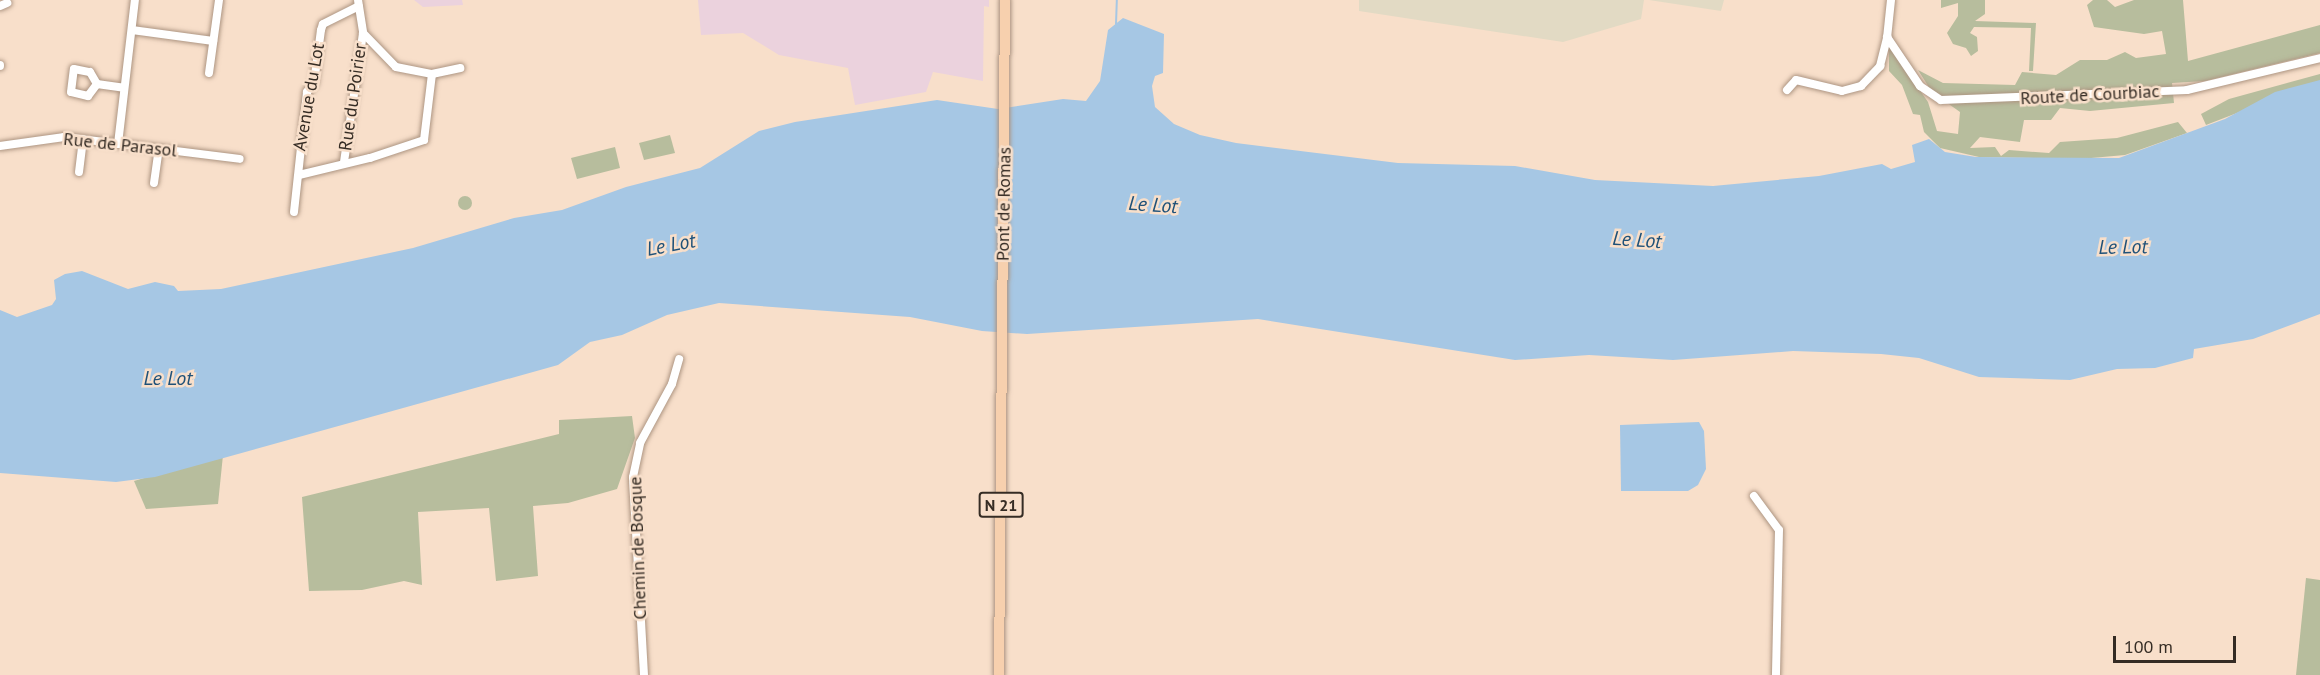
<!DOCTYPE html>
<html>
<head>
<meta charset="utf-8">
<style>
	body { margin:0 }
	#map { position:relative; width:2320px; height:675px; overflow:hidden; background:#f8dfca; font-family:"PT Sans",sans-serif }
	div>[style] { position:absolute }
	[style*='--x'] { left:calc(var(--x)*1px); top:calc(var(--y)*1px); width:calc(var(--w)*1px); rotate:calc(var(--a)*1deg) }
	.commercial>* { inset:0; background:#ebd2dd }
	.medical>* { inset:0; background:#e2dac4 }
	.green>* { inset:0; background:#b7bd9d }
	.round { border-radius:50% }
	.water>* { inset:0; background:#a6c7e4 }
	.stream>* { height:2px; margin:-1px; padding:0 1px; transform-origin:1px; border-radius:1px; background:#a6c7e4 }
	.roads { filter:drop-shadow(0 0 2px #ad9582) drop-shadow(0 0 2px #ad9582) }
	.minor>* { height:8px; margin:-4px; padding:0 4px; transform-origin:4px; border-radius:4px; background:#fff }
	.major>* { height:10px; margin:-5px; padding:0 5px; transform-origin:5px; border-radius:5px; background:#f7d0ae }
	span { translate:-50% -50%; white-space:nowrap; text-align:center; line-height:1.15; -webkit-text-stroke:5px #f8dfca; paint-order:stroke }
	.shield-label span { padding:2px 4px; background:#f8dfca; border:2px solid; border-radius:4px; -webkit-text-stroke-width:0 }
	.shield-label { font-size:16px; color:#352c24; font-weight:700 }
	.street-label { font-size:18px; color:#352c24 }
	.water-label { font-size:20px; color:#1f5178; font-style:italic }
	.scale { position:absolute; left:2113px; top:636px; width:123px; height:27px; box-sizing:border-box; border:3px solid #352c24; border-top:0; padding-left:8px; font-size:18px; line-height:21px; white-space:nowrap; color:#352c24; -webkit-text-stroke:4px #f8dfca; paint-order:stroke }
</style>
</head>
<body>
<div id="map">
	<div class="commercial">
		<i style="clip-path:polygon(414px 0,462px 0,463px 5px,423px 7px)"></i>
		<i style="clip-path:polygon(698px 0,989px 0,989px 7px,984px 6px,983px 81px,933px 72px,926px 92px,855px 105px,848px 68px,779px 55px,743px 33px,701px 35px)"></i>
	</div>
	<div class="medical">
		<i style="clip-path:polygon(1359px 0,1644px 0,1641px 19px,1563px 42px,1359px 11px)"></i>
		<i style="clip-path:polygon(1649px 0,1724px 0,1721px 11px)"></i>
	</div>
	<div class="green">
		<i style="clip-path:polygon(1941px 0,1985px 0,1985px 14px,1975px 21px,2036px 23px,2033px 71px,2029px 71px,2031px 28px,1974px 27px,1970px 33px,1977px 37px,1978px 51px,1971px 56px,1966px 48px,1953px 44px,1947px 33px,1958px 16px,1958px 3px,1941px 8px)"></i>
		<i style="clip-path:polygon(2093px 0,2107px 0,2115px 7px,2134px 0,2183px 0,2188px 61px,2320px 25px,2320px 53px,2205px 81px,2172px 83px,2174px 103px,2090px 111px,2060px 108px,2051px 120px,2024px 120px,2020px 142px,1980px 137px,1970px 148px,1995px 147px,2001px 156px,2009px 150px,2049px 153px,2060px 142px,2117px 138px,2178px 122px,2187px 133px,2125px 155px,2080px 159px,1979px 157px,1940px 148px,1924px 132px,1920px 115px,1913px 114px,1902px 85px,1889px 71px,1889px 46px,1928px 102px,1937px 131px,1958px 134px,1960px 112px,1932px 92px,1918px 70px,1943px 83px,2015px 85px,2022px 72px,2056px 75px,2080px 60px,2107px 60px,2125px 52px,2136px 58px,2166px 54px,2162px 31px,2144px 34px,2094px 27px,2087px 5px)"></i>
		<i style="clip-path:polygon(2320px 74px,2320px 81px,2206px 125px,2201px 114px,2229px 99px)"></i>
		<i style="clip-path:polygon(670px 135px,675px 153px,644px 160px,639px 143px)"></i>
		<i style="clip-path:polygon(615px 147px,620px 168px,577px 179px,571px 158px)"></i>
		<i class="round" style="left:458px;top:196px;width:14px;height:14px"></i>
		<i style="clip-path:polygon(632px 416px,635px 438px,617px 489px,568px 503px,533px 506px,538px 576px,496px 581px,489px 508px,418px 512px,422px 585px,404px 581px,362px 590px,309px 591px,302px 497px,559px 434px,559px 420px)"></i>
		<i style="clip-path:polygon(223px 455px,218px 504px,146px 509px,134px 481px)"></i>
		<i style="clip-path:polygon(2306px 578px,2320px 580px,2320px 675px,2296px 675px)"></i>
	</div>
	<div class="water">
		<i style="clip-path:polygon(1123px 18px,1164px 34px,1163px 73px,1155px 76px,1152px 86px,1155px 107px,1174px 124px,1200px 135px,1236px 143px,1398px 163px,1515px 166px,1595px 180px,1713px 186px,1819px 176px,1882px 164px,1891px 169px,1915px 162px,1912px 145px,1929px 139px,1945px 152px,1976px 157px,2119px 158px,2225px 119px,2275px 92px,2320px 80px,2320px 314px,2253px 339px,2194px 349px,2193px 358px,2155px 368px,2117px 369px,2070px 380px,1979px 377px,1919px 358px,1881px 354px,1793px 351px,1673px 360px,1589px 355px,1515px 360px,1258px 319px,1027px 334px,982px 331px,910px 317px,719px 303px,667px 315px,622px 335px,590px 342px,558px 365px,155px 477px,116px 482px,0 473px,0 310px,17px 317px,52px 305px,56px 299px,54px 280px,65px 274px,82px 271px,128px 289px,155px 282px,174px 286px,178px 291px,221px 289px,413px 248px,514px 218px,562px 210px,626px 187px,700px 168px,759px 131px,795px 122px,937px 100px,998px 109px,1063px 99px,1086px 101px,1100px 81px,1108px 30px)"></i>
		<i style="clip-path:polygon(1699px 422px,1704px 431px,1706px 469px,1698px 485px,1688px 491px,1621px 491px,1620px 425px)"></i>
	</div>
	<div class="stream">
		<i style="--x:1116;--y:24;--w:24;--a:-88"></i>
	</div>
	<div class="roads">
		<div class="minor">
			<i style="--x:358;--y:0;--w:33;--a:81"></i>
			<i style="--x:363;--y:33;--w:47;--a:45.9"></i>
			<i style="--x:396;--y:67;--w:37;--a:11"></i>
			<i style="--x:432;--y:74;--w:29;--a:-12"></i>
			<i style="--x:1891;--y:0;--w:37;--a:96"></i>
			<i style="--x:1887;--y:37;--w:59;--a:56"></i>
			<i style="--x:1920;--y:86;--w:25;--a:34"></i>
			<i style="--x:1941;--y:100;--w:246;--a:-2.3"></i>
			<i style="--x:2187;--y:90;--w:137;--a:-13.5"></i>
			<i style="--x:0;--y:6;--w:8;--a:-23"></i>
			<i style="--x:132;--y:30;--w:82;--a:7.7"></i>
			<i style="--x:0;--y:65;--w:1;--a:90"></i>
			<i style="--x:209;--y:73;--w:74;--a:-82.2"></i>
			<i style="--x:97;--y:84;--w:15;--a:127"></i>
			<i style="--x:88;--y:96;--w:17;--a:-167"></i>
			<i style="--x:71;--y:92;--w:23;--a:-83"></i>
			<i style="--x:74;--y:69;--w:16;--a:11"></i>
			<i style="--x:90;--y:72;--w:14;--a:60"></i>
			<i style="--x:97;--y:84;--w:27;--a:8"></i>
			<i style="--x:1787;--y:90;--w:13;--a:-48"></i>
			<i style="--x:1796;--y:80;--w:47;--a:13.4"></i>
			<i style="--x:1842;--y:91;--w:20;--a:-15"></i>
			<i style="--x:1861;--y:86;--w:28;--a:-46"></i>
			<i style="--x:1880;--y:66;--w:30;--a:-76"></i>
			<i style="--x:118;--y:144;--w:145;--a:-83.3"></i>
			<i style="--x:0;--y:146;--w:65;--a:-8"></i>
			<i style="--x:64;--y:137;--w:177;--a:7.1"></i>
			<i style="--x:344;--y:162;--w:130;--a:-81.6"></i>
			<i style="--x:79;--y:172;--w:33;--a:-83"></i>
			<i style="--x:299;--y:175;--w:73;--a:-13.5"></i>
			<i style="--x:370;--y:158;--w:57;--a:-18.4"></i>
			<i style="--x:424;--y:140;--w:66;--a:-83.1"></i>
			<i style="--x:154;--y:183;--w:34;--a:-82"></i>
			<i style="--x:294;--y:212;--w:121;--a:-83.8"></i>
			<i style="--x:307;--y:92;--w:11;--a:-52"></i>
			<i style="--x:314;--y:83;--w:53;--a:-82.5"></i>
			<i style="--x:321;--y:30;--w:6;--a:-72"></i>
			<i style="--x:323;--y:24;--w:40;--a:-26.6"></i>
			<i style="--x:1754;--y:496;--w:42;--a:53.7"></i>
			<i style="--x:1779;--y:530;--w:145;--a:91.2"></i>
			<i style="--x:644;--y:675;--w:198;--a:-93.2"></i>
			<i style="--x:633;--y:477;--w:35;--a:-78"></i>
			<i style="--x:640;--y:443;--w:67;--a:-61.5"></i>
			<i style="--x:672;--y:384;--w:26;--a:-74"></i>
		</div>
		<div class="major">
			<i style="--x:999;--y:675;--w:675;--a:-89.49"></i>
		</div>
	</div>
	<div class="shield-label">
		<span style="left:1001px;top:505px">N 21</span>
	</div>
	<div class="street-label">
		<span style="left:2090px;top:95px;rotate:-3deg">Route de Courbiac</span>
		<span style="left:309px;top:97px;rotate:-80deg">Avenue du Lot</span>
		<span style="left:353px;top:97px;rotate:-82deg">Rue du Poirier</span>
		<span style="left:120px;top:145px;rotate:6deg">Rue de Parasol</span>
		<span style="left:1004px;top:204px;rotate:-89deg">Pont de Romas</span>
		<span style="left:638px;top:548px;rotate:-92deg">Chemin de Bosque</span>
	</div>
	<div class="water-label">
		<span style="left:1153px;top:205px;rotate:4deg">Le Lot</span>
		<span style="left:1637px;top:240px;rotate:4deg">Le Lot</span>
		<span style="left:671px;top:245px;rotate:-11deg">Le Lot</span>
		<span style="left:2123px;top:247px;rotate:-1deg">Le Lot</span>
		<span style="left:168px;top:378px">Le Lot</span>
	</div>
	<div class="scale">100 m</div>
</div>
</body>
</html>
